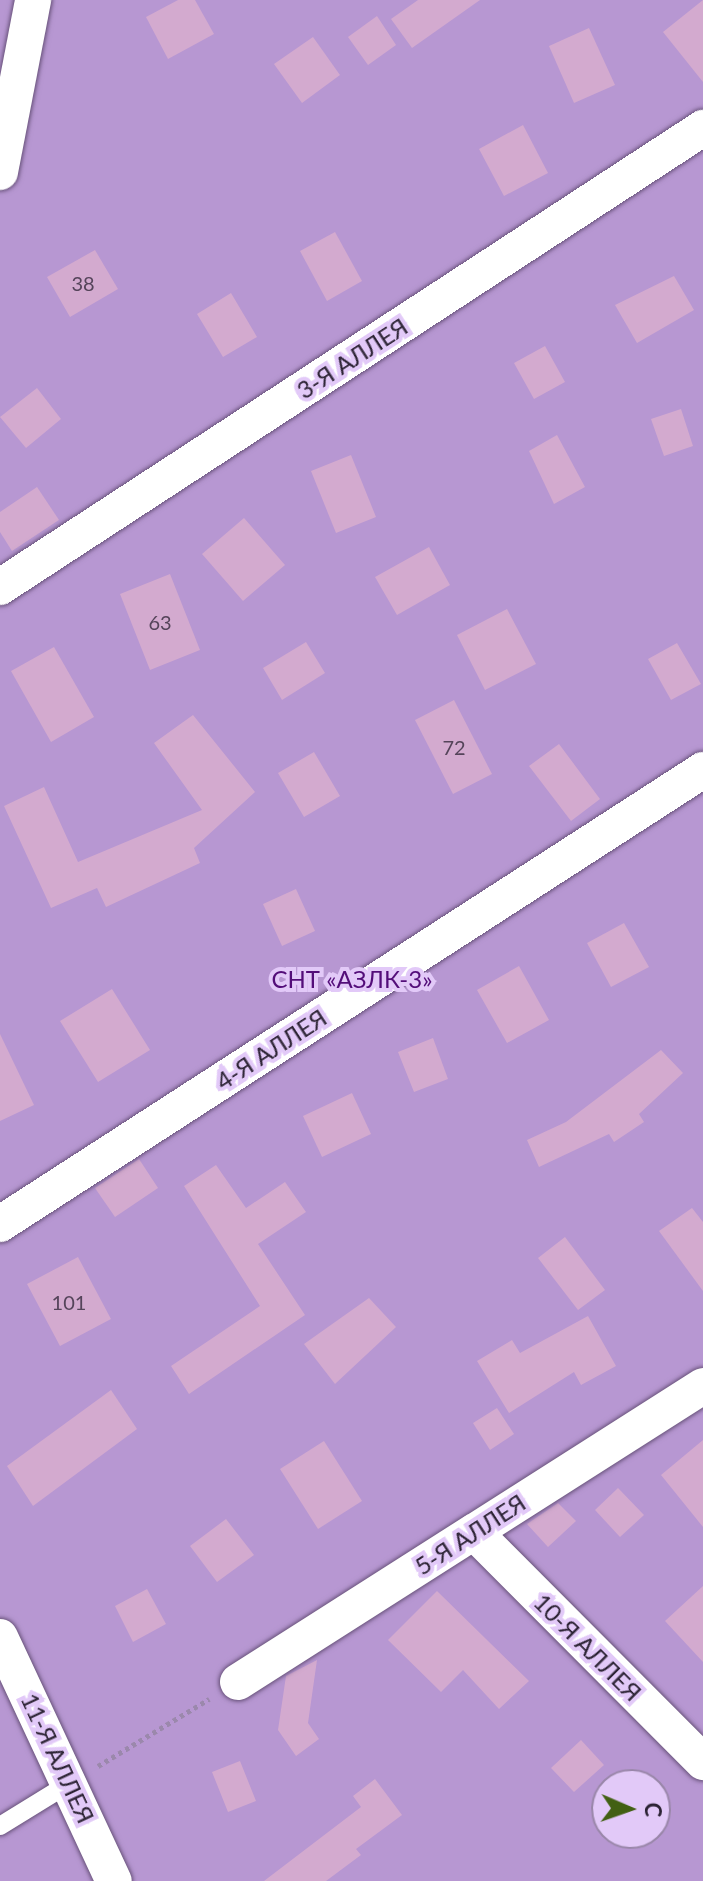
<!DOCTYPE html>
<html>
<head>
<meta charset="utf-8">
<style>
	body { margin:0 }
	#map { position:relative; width:703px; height:1881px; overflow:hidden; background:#e2c9f8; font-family:Lato,sans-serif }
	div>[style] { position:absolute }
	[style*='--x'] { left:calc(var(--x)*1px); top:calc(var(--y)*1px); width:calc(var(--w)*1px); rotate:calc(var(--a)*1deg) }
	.green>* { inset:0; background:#b797d2 }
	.building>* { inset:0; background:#d3aacf }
	.path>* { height:5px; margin-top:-2.5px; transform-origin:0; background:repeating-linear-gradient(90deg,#9b88ac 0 4px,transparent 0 8px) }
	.roads { filter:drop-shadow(0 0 2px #68527a) drop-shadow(0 0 2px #68527a) }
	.service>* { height:18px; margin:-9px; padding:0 9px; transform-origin:9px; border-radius:9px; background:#fff }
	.minor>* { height:36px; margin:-18px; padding:0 18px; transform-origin:18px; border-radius:18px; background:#fff }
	span { translate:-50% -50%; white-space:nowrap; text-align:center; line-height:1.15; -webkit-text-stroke:8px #e2c9f8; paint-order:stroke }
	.number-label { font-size:20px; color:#55445a }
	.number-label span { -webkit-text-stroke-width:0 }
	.street-label { font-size:24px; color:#2b2233 }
	.park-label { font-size:24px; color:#530d79 }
	.north { position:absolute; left:591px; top:1769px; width:80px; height:80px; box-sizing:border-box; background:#e2c9f8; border:2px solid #9986a9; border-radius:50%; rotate:92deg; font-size:22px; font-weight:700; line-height:32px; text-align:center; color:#2b2233 }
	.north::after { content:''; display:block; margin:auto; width:28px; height:36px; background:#426013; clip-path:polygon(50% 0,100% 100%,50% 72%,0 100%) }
</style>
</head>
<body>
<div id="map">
	<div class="green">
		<i style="clip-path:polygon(evenodd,0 0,703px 0,703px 1881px,0 1881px,0 0,607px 1785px,655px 1785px,655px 1833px,607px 1833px,607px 1785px)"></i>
	</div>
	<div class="building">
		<i style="clip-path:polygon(178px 0,195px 0,214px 34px,168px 59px,146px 17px)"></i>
		<i style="clip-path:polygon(418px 0,480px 0,412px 48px,391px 19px)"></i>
		<i style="clip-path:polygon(703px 0,703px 82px,663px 32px)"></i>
		<i style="clip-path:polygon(377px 16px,396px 45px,368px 65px,348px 37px)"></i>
		<i style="clip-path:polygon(589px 28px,615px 85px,574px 103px,549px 46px)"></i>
		<i style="clip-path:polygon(313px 37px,340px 75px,302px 103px,274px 64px)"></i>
		<i style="clip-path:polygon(523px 125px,548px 173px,504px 196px,479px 149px)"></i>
		<i style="clip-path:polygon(335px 232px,362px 281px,327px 301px,300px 251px)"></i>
		<i style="clip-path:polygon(95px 250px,118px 289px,70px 317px,47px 277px)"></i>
		<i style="clip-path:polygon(674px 276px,694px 310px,637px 343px,615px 305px)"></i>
		<i style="clip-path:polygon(231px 293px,257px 337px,223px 357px,197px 314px)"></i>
		<i style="clip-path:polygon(545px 346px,565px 382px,534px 399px,514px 363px)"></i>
		<i style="clip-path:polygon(37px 388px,61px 419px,26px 448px,0 417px)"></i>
		<i style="clip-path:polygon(681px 409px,693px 446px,664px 456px,651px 419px)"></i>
		<i style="clip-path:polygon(557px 435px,585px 487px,554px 504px,529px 451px)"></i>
		<i style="clip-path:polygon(351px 455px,376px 517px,336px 533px,311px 471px)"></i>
		<i style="clip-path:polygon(37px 487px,59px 520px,12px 551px,0 532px,0 512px)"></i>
		<i style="clip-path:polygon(244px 518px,285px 565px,243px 601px,202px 554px)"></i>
		<i style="clip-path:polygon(429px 547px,450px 585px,397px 615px,375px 577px)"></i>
		<i style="clip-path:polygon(170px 574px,200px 650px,150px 670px,120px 594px)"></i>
		<i style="clip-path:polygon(507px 609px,536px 664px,485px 690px,457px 635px)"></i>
		<i style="clip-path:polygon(306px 642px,325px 673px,282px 700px,263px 668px)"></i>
		<i style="clip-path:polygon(677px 643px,701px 684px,671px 700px,648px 659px)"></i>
		<i style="clip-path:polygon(54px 647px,94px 717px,51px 742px,11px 671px)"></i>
		<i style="clip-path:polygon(454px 700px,492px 774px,453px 794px,415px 720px)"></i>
		<i style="clip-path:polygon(193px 715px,255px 792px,194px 848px,200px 863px,106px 907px,97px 888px,51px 908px,4px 806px,44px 787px,78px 862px,202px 810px,154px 743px)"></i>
		<i style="clip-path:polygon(559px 744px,600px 799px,571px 821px,529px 766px)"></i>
		<i style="clip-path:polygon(314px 752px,340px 796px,304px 817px,278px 773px)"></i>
		<i style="clip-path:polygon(296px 889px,315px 931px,282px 946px,263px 904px)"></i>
		<i style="clip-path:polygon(624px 923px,649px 967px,611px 987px,587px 943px)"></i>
		<i style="clip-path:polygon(519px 966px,549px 1020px,507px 1043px,477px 990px)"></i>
		<i style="clip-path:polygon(112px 989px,150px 1050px,98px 1082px,60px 1021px)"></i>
		<i style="clip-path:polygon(0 1034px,34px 1105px,0 1121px)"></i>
		<i style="clip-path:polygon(433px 1038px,448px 1079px,414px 1092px,398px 1052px)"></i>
		<i style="clip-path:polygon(661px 1050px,683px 1073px,639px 1114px,644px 1122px,614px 1142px,609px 1134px,539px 1167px,527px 1140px,566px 1122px)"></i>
		<i style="clip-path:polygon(352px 1093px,371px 1134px,322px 1157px,303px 1116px)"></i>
		<i style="clip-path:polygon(139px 1159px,158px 1188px,115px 1217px,95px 1188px)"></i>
		<i style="clip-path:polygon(216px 1165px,246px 1208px,285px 1182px,306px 1212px,258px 1244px,305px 1315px,189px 1394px,171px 1366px,260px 1306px,184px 1186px)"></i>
		<i style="clip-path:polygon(692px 1208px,703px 1222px,703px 1291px,659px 1231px)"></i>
		<i style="clip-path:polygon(565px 1237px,605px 1290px,578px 1310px,538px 1258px)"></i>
		<i style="clip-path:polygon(78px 1257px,111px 1319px,60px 1346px,27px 1284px)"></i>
		<i style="clip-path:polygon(369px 1298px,396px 1327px,335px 1384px,304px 1344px)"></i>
		<i style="clip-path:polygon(588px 1316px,616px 1366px,581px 1385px,574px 1372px,509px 1413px,477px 1361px,512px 1340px,520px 1353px)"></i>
		<i style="clip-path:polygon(111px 1390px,137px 1429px,33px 1506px,7px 1466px)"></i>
		<i style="clip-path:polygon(497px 1408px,514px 1434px,490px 1450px,473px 1423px)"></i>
		<i style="clip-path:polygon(703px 1440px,703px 1527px,661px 1475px)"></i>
		<i style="clip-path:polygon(324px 1441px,362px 1501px,318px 1529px,280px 1469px)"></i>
		<i style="clip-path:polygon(618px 1488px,644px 1515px,620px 1537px,595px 1510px)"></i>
		<i style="clip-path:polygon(558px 1503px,576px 1521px,548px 1547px,527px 1524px)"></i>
		<i style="clip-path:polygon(226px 1519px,254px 1555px,217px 1582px,190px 1546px)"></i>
		<i style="clip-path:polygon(703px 1586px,703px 1662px,665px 1621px)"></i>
		<i style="clip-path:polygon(147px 1589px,166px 1624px,133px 1642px,115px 1606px)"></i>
		<i style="clip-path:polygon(437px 1591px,529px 1681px,499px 1709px,463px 1670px,441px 1692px,388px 1640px)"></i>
		<i style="clip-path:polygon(317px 1660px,308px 1723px,319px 1739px,296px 1756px,278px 1730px,286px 1676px)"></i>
		<i style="clip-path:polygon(581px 1740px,604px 1765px,574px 1792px,551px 1768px)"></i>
		<i style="clip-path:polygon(240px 1761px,256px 1801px,228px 1812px,212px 1772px)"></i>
		<i style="clip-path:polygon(375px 1779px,402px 1815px,356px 1849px,361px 1855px,326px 1881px,264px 1881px,361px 1807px,353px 1796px)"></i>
	</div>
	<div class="path">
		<i style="--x:98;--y:1766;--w:130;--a:-31.1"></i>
	</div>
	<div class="roads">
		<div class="service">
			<i style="--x:0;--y:1826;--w:82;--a:-31.6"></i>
		</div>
		<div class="minor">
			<i style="--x:0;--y:172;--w:175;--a:-79.1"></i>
			<i style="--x:0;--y:587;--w:840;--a:-33.14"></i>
			<i style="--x:0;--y:1224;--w:837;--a:-32.85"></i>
			<i style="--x:474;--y:1532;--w:325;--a:45.1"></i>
			<i style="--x:0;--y:1637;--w:269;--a:65"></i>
			<i style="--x:238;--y:1682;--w:551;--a:-32.48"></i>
		</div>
	</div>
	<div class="number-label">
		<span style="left:83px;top:283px">38</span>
		<span style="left:160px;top:622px">63</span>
		<span style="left:454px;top:747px">72</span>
		<span style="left:69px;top:1302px">101</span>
	</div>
	<div class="street-label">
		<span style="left:352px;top:358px;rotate:-33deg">3-Я АЛЛЕЯ</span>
		<span style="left:271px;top:1049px;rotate:-33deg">4-Я АЛЛЕЯ</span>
		<span style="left:470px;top:1534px;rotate:-33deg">5-Я АЛЛЕЯ</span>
		<span style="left:588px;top:1647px;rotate:45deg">10-Я АЛЛЕЯ</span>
		<span style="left:58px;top:1758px;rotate:65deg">11-Я АЛЛЕЯ</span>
	</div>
	<div class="park-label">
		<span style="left:352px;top:979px">СНТ «АЗЛК-3»</span>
	</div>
	<div class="north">С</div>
</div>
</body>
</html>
